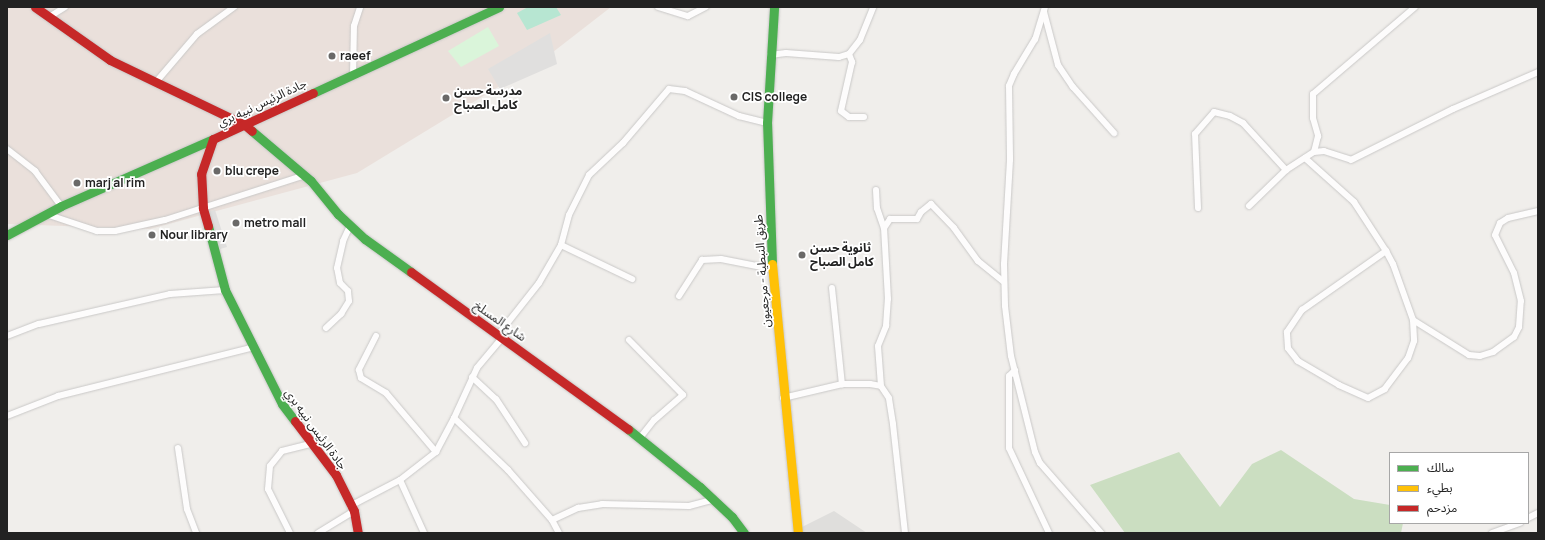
<!DOCTYPE html>
<html>
<head>
<meta charset="utf-8">
<style>
	body { margin:0 }
	#map { position:relative; width:1545px; height:540px; overflow:hidden; background:#f0eeeb; font-family:Manrope,"Noto Sans Arabic",sans-serif }
	div>[style] { position:absolute }
	[style*='--x'] { left:calc(var(--x)*1px); top:calc(var(--y)*1px); width:calc(var(--w)*1px); rotate:calc(var(--a)*1deg) }
	.residential>* { inset:0; background:#dfdedc }
	.military>* { inset:0; background:#eae0db }
	.forest>* { inset:0; background:#cbdec1 }
	.park>* { inset:0; background:#daf5da }
	.pitch>* { inset:0; background:#b7e6d2 }
	.parking>* { inset:0; background:#e0dfde }
	.roads { filter:drop-shadow(0 0 1px #c9c8c7) drop-shadow(0 0 1px #c9c8c7) }
	.street>* { height:6px; margin:-3px; padding:0 3px; transform-origin:3px; border-radius:3px; background:#fdfcfc }
	.fast>* { height:9px; margin:-4.5px; padding:0 4.5px; transform-origin:4.5px; border-radius:4.5px; background:#4caf50 }
	.slow>* { height:9px; margin:-4.5px; padding:0 4.5px; transform-origin:4.5px; border-radius:4.5px; background:#ffc107 }
	.jam>* { height:9px; margin:-4.5px; padding:0 4.5px; transform-origin:4.5px; border-radius:4.5px; background:#c62828 }
	.dots>* { width:11px; height:11px; translate:-50% -50%; box-sizing:border-box; border:2px solid #fff; border-radius:50% }
	span { translate:-50% -50%; white-space:nowrap; text-align:center; line-height:1.15; -webkit-text-stroke:3.5px #fff; paint-order:stroke }
	.poi-label { font-size:12px; color:#222; font-weight:700 }
	.left { translate:0 -50%; text-align:left }
	.street-label { font-size:12px; color:#222 }
	.frame { position:absolute; inset:0; border:8px solid #222; pointer-events:none }
	.legend { position:absolute; left:1389px; top:452px; width:140px; height:72px; box-sizing:border-box; background:#fff; border:1px solid #a7a7a7; margin:0; padding:5px 7px; list-style:none; font-size:12px; color:#222 }
	.legend li { display:flex; align-items:center; gap:8px; height:20px }
	.legend b { width:20px; border:1px solid #a7a7a7 }
</style>
</head>
<body>
<div id="map">
	<div class="residential">
		<i style="clip-path:polygon(834px 511px,867px 533px,790px 533px)"></i>
	</div>
	<div class="military">
		<i style="clip-path:polygon(7px 7px,611px 7px,544px 59px,357px 173px,150px 229px,7px 224px)"></i>
	</div>
	<div class="forest">
		<i style="clip-path:polygon(1281px 450px,1354px 499px,1390px 505px,1390px 523px,1403px 523px,1401px 533px,1125px 533px,1090px 485px,1179px 452px,1220px 507px,1252px 464px)"></i>
	</div>
	<div class="park">
		<i style="clip-path:polygon(488px 27px,499px 46px,461px 67px,448px 51px)"></i>
	</div>
	<div class="pitch">
		<i style="clip-path:polygon(528px 7px,556px 7px,561px 15px,527px 30px,517px 13px)"></i>
	</div>
	<div class="parking">
		<i style="clip-path:polygon(550px 33px,557px 64px,500px 89px,488px 69px)"></i>
		<i style="clip-path:polygon(215px 210px,227px 247px,220px 249px,208px 212px)"></i>
	</div>
	<div class="roads">
		<div class="street">
			<i style="--x:658;--y:7;--w:31;--a:17"></i>
			<i style="--x:688;--y:16;--w:20;--a:-27"></i>
			<i style="--x:1045;--y:7;--w:34;--a:107"></i>
			<i style="--x:1035;--y:39;--w:41;--a:121"></i>
			<i style="--x:1014;--y:74;--w:13;--a:113"></i>
			<i style="--x:1009;--y:86;--w:74;--a:89.2"></i>
			<i style="--x:1010;--y:160;--w:104;--a:93.3"></i>
			<i style="--x:1004;--y:264;--w:42;--a:88.6"></i>
			<i style="--x:1005;--y:306;--w:50;--a:83.2"></i>
			<i style="--x:1011;--y:356;--w:99;--a:76"></i>
			<i style="--x:1035;--y:452;--w:12;--a:66"></i>
			<i style="--x:1040;--y:463;--w:93;--a:48.9"></i>
			<i style="--x:1415;--y:7;--w:134;--a:139.5"></i>
			<i style="--x:1313;--y:94;--w:24;--a:90"></i>
			<i style="--x:1313;--y:118;--w:19;--a:74"></i>
			<i style="--x:1318;--y:136;--w:16;--a:104"></i>
			<i style="--x:1314;--y:152;--w:10;--a:-6"></i>
			<i style="--x:1324;--y:151;--w:28;--a:18"></i>
			<i style="--x:1351;--y:160;--w:114;--a:-26.6"></i>
			<i style="--x:1453;--y:109;--w:93;--a:-23.5"></i>
			<i style="--x:1044;--y:12;--w:55;--a:75.2"></i>
			<i style="--x:1058;--y:65;--w:27;--a:56"></i>
			<i style="--x:1073;--y:87;--w:62;--a:48.3"></i>
			<i style="--x:49;--y:17;--w:19;--a:-32"></i>
			<i style="--x:849;--y:54;--w:9;--a:69"></i>
			<i style="--x:852;--y:62;--w:50;--a:102.7"></i>
			<i style="--x:841;--y:111;--w:10;--a:37"></i>
			<i style="--x:849;--y:117;--w:15;--a:0"></i>
			<i style="--x:770;--y:55;--w:16;--a:-7"></i>
			<i style="--x:786;--y:53;--w:53;--a:4.3"></i>
			<i style="--x:839;--y:57;--w:10;--a:-17"></i>
			<i style="--x:849;--y:54;--w:18;--a:-52"></i>
			<i style="--x:860;--y:40;--w:35;--a:-68"></i>
			<i style="--x:353;--y:76;--w:50;--a:-88.9"></i>
			<i style="--x:354;--y:26;--w:20;--a:-72"></i>
			<i style="--x:156;--y:82;--w:63;--a:-49.5"></i>
			<i style="--x:197;--y:34;--w:46;--a:-36.1"></i>
			<i style="--x:7;--y:149;--w:36;--a:38"></i>
			<i style="--x:35;--y:171;--w:44;--a:53.4"></i>
			<i style="--x:1305;--y:158;--w:66;--a:41.9"></i>
			<i style="--x:1354;--y:202;--w:59;--a:56.9"></i>
			<i style="--x:1386;--y:251;--w:15;--a:62"></i>
			<i style="--x:1393;--y:264;--w:59;--a:70.3"></i>
			<i style="--x:1413;--y:320;--w:21;--a:87"></i>
			<i style="--x:1414;--y:341;--w:18;--a:109"></i>
			<i style="--x:1408;--y:358;--w:39;--a:127"></i>
			<i style="--x:1385;--y:389;--w:19;--a:152"></i>
			<i style="--x:1368;--y:398;--w:32;--a:-156"></i>
			<i style="--x:1339;--y:385;--w:48;--a:-149.7"></i>
			<i style="--x:1298;--y:361;--w:16;--a:-128"></i>
			<i style="--x:1288;--y:348;--w:16;--a:-94"></i>
			<i style="--x:1287;--y:332;--w:27;--a:-56"></i>
			<i style="--x:1302;--y:310;--w:103;--a:-35.1"></i>
			<i style="--x:876;--y:190;--w:18;--a:87"></i>
			<i style="--x:877;--y:208;--w:21;--a:71"></i>
			<i style="--x:1249;--y:206;--w:52;--a:-44.2"></i>
			<i style="--x:1198;--y:208;--w:74;--a:-92.3"></i>
			<i style="--x:1195;--y:134;--w:29;--a:-49"></i>
			<i style="--x:1214;--y:112;--w:16;--a:14"></i>
			<i style="--x:1230;--y:116;--w:15;--a:28"></i>
			<i style="--x:1243;--y:123;--w:64;--a:47.5"></i>
			<i style="--x:1286;--y:170;--w:33;--a:-33"></i>
			<i style="--x:46;--y:214;--w:54;--a:18.4"></i>
			<i style="--x:97;--y:231;--w:18;--a:0"></i>
			<i style="--x:115;--y:231;--w:51;--a:-12.4"></i>
			<i style="--x:165;--y:220;--w:147;--a:-17.8"></i>
			<i style="--x:561;--y:245;--w:31;--a:-75"></i>
			<i style="--x:569;--y:215;--w:45;--a:-63.4"></i>
			<i style="--x:589;--y:175;--w:47;--a:-43.3"></i>
			<i style="--x:623;--y:143;--w:71;--a:-49.6"></i>
			<i style="--x:669;--y:89;--w:16;--a:7"></i>
			<i style="--x:685;--y:91;--w:60;--a:24.8"></i>
			<i style="--x:739;--y:116;--w:29;--a:14"></i>
			<i style="--x:832;--y:288;--w:97;--a:84.1"></i>
			<i style="--x:679;--y:296;--w:43;--a:-57.4"></i>
			<i style="--x:702;--y:260;--w:19;--a:-3"></i>
			<i style="--x:721;--y:259;--w:52;--a:11.1"></i>
			<i style="--x:1413;--y:320;--w:66;--a:32"></i>
			<i style="--x:1469;--y:355;--w:11;--a:5"></i>
			<i style="--x:1480;--y:356;--w:14;--a:-17"></i>
			<i style="--x:1493;--y:352;--w:26;--a:-36"></i>
			<i style="--x:1514;--y:337;--w:11;--a:-63"></i>
			<i style="--x:1519;--y:327;--w:26;--a:-86"></i>
			<i style="--x:1521;--y:301;--w:29;--a:-104"></i>
			<i style="--x:1514;--y:273;--w:42;--a:-116.6"></i>
			<i style="--x:1495;--y:235;--w:13;--a:-67"></i>
			<i style="--x:1500;--y:223;--w:9;--a:-32"></i>
			<i style="--x:1508;--y:218;--w:31;--a:-13"></i>
			<i style="--x:326;--y:328;--w:21;--a:-43"></i>
			<i style="--x:341;--y:314;--w:15;--a:-58"></i>
			<i style="--x:349;--y:301;--w:10;--a:-96"></i>
			<i style="--x:348;--y:291;--w:11;--a:-135"></i>
			<i style="--x:340;--y:283;--w:15;--a:-101"></i>
			<i style="--x:337;--y:268;--w:28;--a:-77"></i>
			<i style="--x:343;--y:241;--w:17;--a:-65"></i>
			<i style="--x:498;--y:335;--w:66;--a:-51.7"></i>
			<i style="--x:539;--y:283;--w:44;--a:-59.9"></i>
			<i style="--x:561;--y:245;--w:79;--a:25.6"></i>
			<i style="--x:7;--y:336;--w:34;--a:-21"></i>
			<i style="--x:39;--y:324;--w:134;--a:-12.9"></i>
			<i style="--x:170;--y:294;--w:55;--a:-4.2"></i>
			<i style="--x:376;--y:336;--w:38;--a:117"></i>
			<i style="--x:359;--y:370;--w:8;--a:76"></i>
			<i style="--x:361;--y:378;--w:29;--a:31"></i>
			<i style="--x:386;--y:393;--w:77;--a:49.7"></i>
			<i style="--x:502;--y:338;--w:39;--a:130"></i>
			<i style="--x:477;--y:368;--w:55;--a:114.7"></i>
			<i style="--x:454;--y:418;--w:75;--a:43.9"></i>
			<i style="--x:508;--y:470;--w:67;--a:48.7"></i>
			<i style="--x:552;--y:520;--w:15;--a:62"></i>
			<i style="--x:629;--y:340;--w:77;--a:45.5"></i>
			<i style="--x:683;--y:395;--w:38;--a:139"></i>
			<i style="--x:654;--y:420;--w:24;--a:128"></i>
			<i style="--x:1015;--y:370;--w:8;--a:135"></i>
			<i style="--x:1009;--y:376;--w:72;--a:90"></i>
			<i style="--x:1009;--y:448;--w:94;--a:64.8"></i>
			<i style="--x:472;--y:377;--w:33;--a:43"></i>
			<i style="--x:496;--y:399;--w:53;--a:56.6"></i>
			<i style="--x:783;--y:398;--w:61;--a:-13.3"></i>
			<i style="--x:842;--y:384;--w:28;--a:0"></i>
			<i style="--x:870;--y:384;--w:11;--a:10"></i>
			<i style="--x:7;--y:416;--w:55;--a:-21.4"></i>
			<i style="--x:58;--y:396;--w:202;--a:-14"></i>
			<i style="--x:178;--y:448;--w:62;--a:81.6"></i>
			<i style="--x:187;--y:509;--w:26;--a:69"></i>
			<i style="--x:400;--y:480;--w:58;--a:65.6"></i>
			<i style="--x:350;--y:506;--w:56;--a:-27.5"></i>
			<i style="--x:400;--y:480;--w:46;--a:-37.9"></i>
			<i style="--x:436;--y:452;--w:38;--a:-62"></i>
			<i style="--x:1528;--y:518;--w:11;--a:-27"></i>
			<i style="--x:552;--y:520;--w:29;--a:-25"></i>
			<i style="--x:578;--y:508;--w:24;--a:-9"></i>
			<i style="--x:602;--y:504;--w:87;--a:1.3"></i>
			<i style="--x:689;--y:506;--w:24;--a:-15"></i>
			<i style="--x:290;--y:533;--w:49;--a:-116.6"></i>
			<i style="--x:268;--y:489;--w:23;--a:-85"></i>
			<i style="--x:270;--y:466;--w:19;--a:-51"></i>
			<i style="--x:282;--y:451;--w:29;--a:-14"></i>
			<i style="--x:318;--y:533;--w:42;--a:-31.4"></i>
			<i style="--x:905;--y:533;--w:110;--a:-96.3"></i>
			<i style="--x:893;--y:424;--w:26;--a:-99"></i>
			<i style="--x:889;--y:398;--w:14;--a:-124"></i>
			<i style="--x:881;--y:386;--w:40;--a:-94.3"></i>
			<i style="--x:878;--y:346;--w:22;--a:-68"></i>
			<i style="--x:886;--y:326;--w:27;--a:-86"></i>
			<i style="--x:888;--y:299;--w:71;--a:-93.2"></i>
			<i style="--x:884;--y:228;--w:11;--a:-56"></i>
			<i style="--x:890;--y:219;--w:27;--a:0"></i>
			<i style="--x:917;--y:219;--w:8;--a:-60"></i>
			<i style="--x:921;--y:212;--w:13;--a:-39"></i>
			<i style="--x:931;--y:204;--w:33;--a:46"></i>
			<i style="--x:954;--y:228;--w:41;--a:54"></i>
			<i style="--x:978;--y:261;--w:33;--a:39"></i>
			<i style="--x:1492;--y:533;--w:30;--a:-20"></i>
		</div>
		<div class="fast">
			<i style="--x:313;--y:93;--w:205;--a:-24.8"></i>
			<i style="--x:252;--y:131;--w:77;--a:40.3"></i>
			<i style="--x:311;--y:181;--w:43;--a:50.7"></i>
			<i style="--x:338;--y:214;--w:37;--a:43"></i>
			<i style="--x:365;--y:239;--w:57;--a:35.7"></i>
			<i style="--x:208;--y:226;--w:66;--a:75.1"></i>
			<i style="--x:225;--y:290;--w:127;--a:63.4"></i>
			<i style="--x:282;--y:404;--w:21;--a:53"></i>
			<i style="--x:7;--y:235;--w:61;--a:-28.2"></i>
			<i style="--x:61;--y:206;--w:166;--a:-23.8"></i>
			<i style="--x:772;--y:264;--w:141;--a:-92"></i>
			<i style="--x:767;--y:123;--w:116;--a:-86.5"></i>
			<i style="--x:628;--y:429;--w:92;--a:38.9"></i>
			<i style="--x:700;--y:487;--w:44;--a:43.2"></i>
			<i style="--x:732;--y:517;--w:20;--a:53"></i>
		</div>
		<div class="slow">
			<i style="--x:772;--y:264;--w:270;--a:84.5"></i>
		</div>
		<div class="jam">
			<i style="--x:35;--y:7;--w:92;--a:35.2"></i>
			<i style="--x:110;--y:60;--w:150;--a:25.7"></i>
			<i style="--x:245;--y:125;--w:9;--a:41"></i>
			<i style="--x:208;--y:226;--w:19;--a:-106"></i>
			<i style="--x:203;--y:208;--w:34;--a:-93"></i>
			<i style="--x:201;--y:174;--w:37;--a:-71"></i>
			<i style="--x:213;--y:139;--w:110;--a:-24.7"></i>
			<i style="--x:411;--y:272;--w:268;--a:35.9"></i>
			<i style="--x:295;--y:421;--w:68;--a:52.8"></i>
			<i style="--x:336;--y:475;--w:40;--a:63.4"></i>
			<i style="--x:354;--y:511;--w:22;--a:80"></i>
		</div>
	</div>
	<div class="dots">
		<i style="left:332px;top:56px;background:#6a6968"></i>
		<i style="left:734px;top:97px;background:#6a6968"></i>
		<i style="left:446px;top:98px;background:#6a6968"></i>
		<i style="left:217px;top:171px;background:#6a6968"></i>
		<i style="left:77px;top:183px;background:#6a6968"></i>
		<i style="left:236px;top:223px;background:#6a6968"></i>
		<i style="left:152px;top:235px;background:#6a6968"></i>
		<i style="left:802px;top:255px;background:#6a6968"></i>
	</div>
	<div class="poi-label">
		<span class="left" style="left:340px;top:56px">raeef</span>
		<span class="left" style="left:454px;top:98px">مدرسة حسن<br>كامل الصباح</span>
		<span class="left" style="left:742px;top:97px">CIS college</span>
		<span class="left" style="left:225px;top:171px">blu crepe</span>
		<span class="left" style="left:85px;top:183px">marj al rim</span>
		<span class="left" style="left:244px;top:223px">metro mall</span>
		<span class="left" style="left:160px;top:235px">Nour library</span>
		<span class="left" style="left:810px;top:255px">ثانوية حسن<br>كامل الصباح</span>
	</div>
	<div class="street-label">
		<span style="left:262px;top:103px;rotate:-25deg">جادة الرئيس نبيه بري</span>
		<span style="left:762px;top:271px;rotate:-94deg">طريق النبطية - مرجعيون</span>
		<span style="left:500px;top:321px;rotate:35deg">شارع المسلخ</span>
		<span style="left:316px;top:429px;rotate:54deg">جادة الرئيس نبيه بري</span>
	</div>
	<div class="frame"></div>
	<ul class="legend">
	<li><b style="height:5px;background:#4caf50"></b>سالك</li>
	<li><b style="height:5px;background:#ffc107"></b>بطيء</li>
	<li><b style="height:5px;background:#c62828"></b>مزدحم</li>
	</ul>
</div>
</body>
</html>
